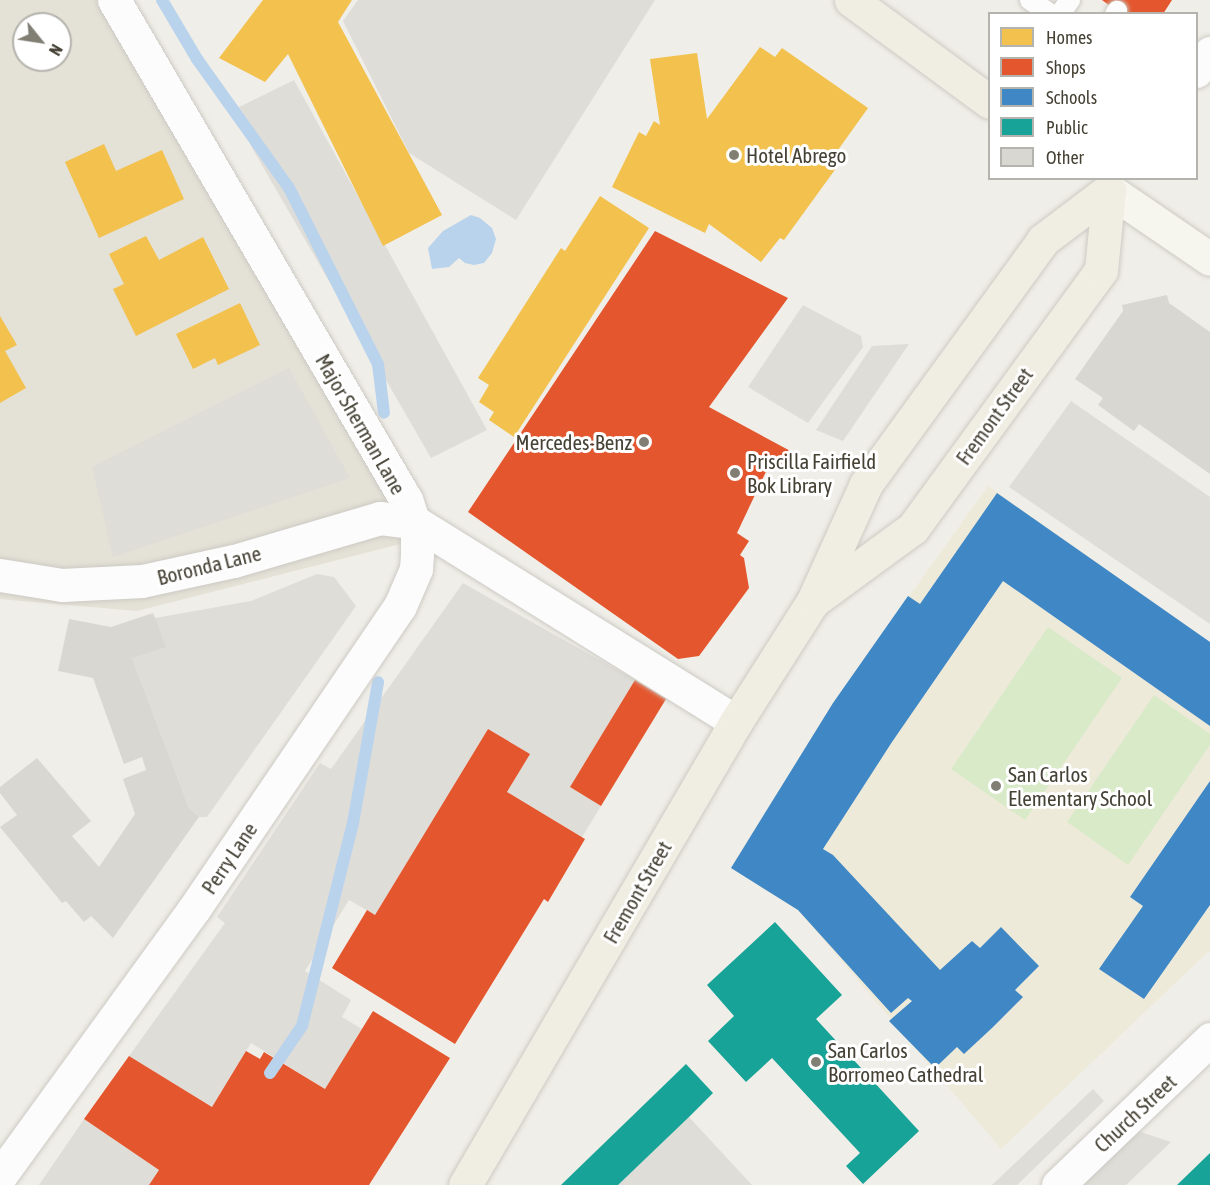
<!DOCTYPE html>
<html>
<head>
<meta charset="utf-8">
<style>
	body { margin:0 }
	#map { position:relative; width:1210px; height:1185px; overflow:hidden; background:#f0eee8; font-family:"Asap Condensed",sans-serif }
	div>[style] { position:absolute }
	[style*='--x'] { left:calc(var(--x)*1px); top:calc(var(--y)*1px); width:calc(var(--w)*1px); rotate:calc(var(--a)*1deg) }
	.residential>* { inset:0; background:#e4e1d6 }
	.education>* { inset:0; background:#eeeada }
	.green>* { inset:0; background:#d9eac8 }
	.parking>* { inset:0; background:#dfddd8 }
	.water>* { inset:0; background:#b9d3ed }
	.homes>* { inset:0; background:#f2c14e }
	.shops>* { inset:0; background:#e4572e }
	.schools>* { inset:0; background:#3f88c5 }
	.public>* { inset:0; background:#17a398 }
	.stream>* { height:12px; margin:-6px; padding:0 6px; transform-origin:6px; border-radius:6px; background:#b9d3ed }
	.building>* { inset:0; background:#d9d7d1 }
	.roads { filter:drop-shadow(0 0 2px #cccac4) drop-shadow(0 0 2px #cccac4) }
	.service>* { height:20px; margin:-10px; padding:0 10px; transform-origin:10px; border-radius:10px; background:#fdfcfc }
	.minor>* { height:33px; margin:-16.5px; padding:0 16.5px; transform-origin:16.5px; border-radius:16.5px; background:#fdfcfc }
	.tertiary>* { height:33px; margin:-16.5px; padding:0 16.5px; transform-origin:16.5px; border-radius:16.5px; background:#fdfcfc }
	.secondary>* { height:33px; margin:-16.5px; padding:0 16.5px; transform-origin:16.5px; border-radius:16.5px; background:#f6f5ee }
	.primary>* { height:33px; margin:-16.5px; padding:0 16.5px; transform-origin:16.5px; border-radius:16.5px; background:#f0eee3 }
	.dots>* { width:16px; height:16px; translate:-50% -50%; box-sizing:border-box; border:3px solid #fff; border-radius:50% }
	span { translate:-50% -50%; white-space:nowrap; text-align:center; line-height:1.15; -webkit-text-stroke:6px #fff; paint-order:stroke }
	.poi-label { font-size:21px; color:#454135 }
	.left { translate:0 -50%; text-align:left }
	.right { translate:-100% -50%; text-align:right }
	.street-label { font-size:21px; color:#454135 }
	.legend { position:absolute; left:988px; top:12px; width:210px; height:168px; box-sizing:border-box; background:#fff; border:2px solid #b5b3ae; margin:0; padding:8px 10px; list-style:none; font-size:18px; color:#454135 }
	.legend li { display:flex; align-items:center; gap:12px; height:30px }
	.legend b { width:30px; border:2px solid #b5b3ae }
	.north { position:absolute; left:12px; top:12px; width:60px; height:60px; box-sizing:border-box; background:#fff; border:2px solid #b5b3ae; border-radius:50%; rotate:120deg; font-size:16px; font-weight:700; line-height:24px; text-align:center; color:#454135 }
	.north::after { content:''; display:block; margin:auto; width:21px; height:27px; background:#817e74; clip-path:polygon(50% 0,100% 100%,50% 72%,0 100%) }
</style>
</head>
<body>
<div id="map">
	<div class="residential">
		<i style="clip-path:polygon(evenodd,0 0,112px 0,412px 541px,137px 611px,0 599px,0 0,24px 24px,60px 24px,60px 60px,24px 60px,24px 24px)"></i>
	</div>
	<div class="education">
		<i style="clip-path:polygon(988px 486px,1210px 642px,1210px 950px,1001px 1149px,798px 910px,731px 868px,833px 703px)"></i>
	</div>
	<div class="green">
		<i style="clip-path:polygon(1048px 627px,1122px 678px,1025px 820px,951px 769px)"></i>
		<i style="clip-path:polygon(1154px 695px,1210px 734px,1210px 745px,1128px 865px,1067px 822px)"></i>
	</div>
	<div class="parking">
		<i style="clip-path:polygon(358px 0,655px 0,516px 220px,409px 153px,343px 21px)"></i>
		<i style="clip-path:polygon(294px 80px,487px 430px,431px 458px,251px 146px,237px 108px)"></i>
		<i style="clip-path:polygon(803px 305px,861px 336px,863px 347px,808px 423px,748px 387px)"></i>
		<i style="clip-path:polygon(909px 344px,843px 441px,816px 430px,872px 346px)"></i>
		<i style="clip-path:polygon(289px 368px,350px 478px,113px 557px,92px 467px)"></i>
		<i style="clip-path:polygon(1071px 401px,1210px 497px,1210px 624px,1009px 487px)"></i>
		<i style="clip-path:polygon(317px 574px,334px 577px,356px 606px,207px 817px,199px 817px,189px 808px,132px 658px,155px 618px,251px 601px)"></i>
		<i style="clip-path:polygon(463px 583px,635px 680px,570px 787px,601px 806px,582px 837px,507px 792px,529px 754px,488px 729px,375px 915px,349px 900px,305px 971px,351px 1000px,342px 1017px,362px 1029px,325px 1089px,251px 1043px,212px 1107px,129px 1056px,225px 923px,217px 917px,320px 763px,331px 769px)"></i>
		<i style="clip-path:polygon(1093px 1089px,1104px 1101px,1017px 1185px,992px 1185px)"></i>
		<i style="clip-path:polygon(689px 1117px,752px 1185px,618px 1185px)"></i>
		<i style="clip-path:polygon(84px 1119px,159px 1170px,149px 1185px,39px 1185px)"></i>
		<i style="clip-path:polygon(1138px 1131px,1171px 1142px,1126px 1185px,1081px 1185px)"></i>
	</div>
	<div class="water">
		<i style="clip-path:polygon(471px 215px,480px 218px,492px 228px,496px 239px,492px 253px,484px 263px,474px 265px,465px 263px,459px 258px,449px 267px,432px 269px,428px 248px,443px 231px)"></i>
	</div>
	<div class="homes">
		<i style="clip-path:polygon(263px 0,352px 0,338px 22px,442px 215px,383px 246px,288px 54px,265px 82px,219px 58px)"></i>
		<i style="clip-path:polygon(760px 47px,775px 57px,782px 48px,868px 108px,838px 150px,843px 153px,839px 158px,842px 160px,784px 240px,780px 238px,761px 262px,709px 224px,705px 233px,612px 187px,639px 132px,646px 136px,654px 121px,660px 125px,650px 59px,697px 53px,707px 119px)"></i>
		<i style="clip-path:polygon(104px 144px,116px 171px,162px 150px,184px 199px,99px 238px,65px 162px)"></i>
		<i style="clip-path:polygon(600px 196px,649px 228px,514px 437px,489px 420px,494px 412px,479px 402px,489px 385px,478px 378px,561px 248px,565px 251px)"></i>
		<i style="clip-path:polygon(146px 236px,159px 260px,203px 237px,229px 289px,136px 336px,113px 289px,124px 284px,109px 254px)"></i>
		<i style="clip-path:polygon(240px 303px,260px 345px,218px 365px,215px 358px,193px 369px,176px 334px)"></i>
		<i style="clip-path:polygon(0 316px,17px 345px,5px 351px,26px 388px,0 403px)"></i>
	</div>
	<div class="shops">
		<i style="clip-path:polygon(1102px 0,1172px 0,1163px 14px,1121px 14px)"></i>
		<i style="clip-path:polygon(655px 231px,788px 298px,709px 407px,796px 454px,787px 470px,771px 461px,737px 533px,749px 541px,740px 555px,744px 558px,749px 588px,699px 656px,678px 659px,468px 512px)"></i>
		<i style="clip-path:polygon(635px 680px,666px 699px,601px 806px,570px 787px)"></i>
		<i style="clip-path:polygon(488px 729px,530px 754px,507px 792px,585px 839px,548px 902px,544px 899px,455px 1044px,332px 968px,367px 910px,375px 915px)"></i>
		<i style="clip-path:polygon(373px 1011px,450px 1058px,369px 1185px,149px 1185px,159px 1170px,84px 1119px,129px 1056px,212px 1107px,246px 1051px,260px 1059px,264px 1052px,325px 1089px)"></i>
	</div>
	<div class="schools">
		<i style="clip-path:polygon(997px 493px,1210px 642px,1210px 726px,1003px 581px,892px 742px,823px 849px,833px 855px,940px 970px,972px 941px,980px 948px,1001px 927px,1039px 966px,1015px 990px,1023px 997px,992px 1028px,964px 1054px,957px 1047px,935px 1068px,889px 1021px,912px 1001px,908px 998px,891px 1013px,798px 910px,731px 868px,833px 703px,908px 596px,920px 604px)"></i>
		<i style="clip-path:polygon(1210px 781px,1210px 905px,1144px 999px,1099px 969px,1143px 906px,1130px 897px)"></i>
	</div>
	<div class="public">
		<i style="clip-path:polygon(775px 922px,842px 995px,816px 1019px,919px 1131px,863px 1184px,846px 1166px,860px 1153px,772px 1058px,746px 1082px,708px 1041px,734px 1016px,707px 985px)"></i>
		<i style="clip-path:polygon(686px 1064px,713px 1093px,689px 1117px,618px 1185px,561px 1185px)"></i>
		<i style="clip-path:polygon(1210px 1153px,1210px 1185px,1177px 1185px)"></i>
	</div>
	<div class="stream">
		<i style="--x:162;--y:0;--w:69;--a:59.3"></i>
		<i style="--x:197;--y:59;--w:158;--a:54.5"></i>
		<i style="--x:289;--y:188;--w:197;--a:63.2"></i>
		<i style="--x:378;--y:364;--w:49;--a:83"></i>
		<i style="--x:270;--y:1073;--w:57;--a:-55.8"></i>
		<i style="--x:302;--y:1026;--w:209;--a:-75.9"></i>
		<i style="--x:353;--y:823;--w:143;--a:-79.9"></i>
	</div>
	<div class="building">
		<i style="clip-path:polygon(1167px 295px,1169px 303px,1210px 332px,1210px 474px,1139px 424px,1134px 431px,1098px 405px,1103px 398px,1075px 379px,1123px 311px,1122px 305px)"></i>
		<i style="clip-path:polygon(153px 613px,166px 647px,132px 658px,189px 808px,199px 817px,113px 938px,91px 916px,84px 922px,66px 901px,62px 903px,0 827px,17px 815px,0 793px,0 787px,37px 758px,91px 821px,72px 836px,99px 867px,135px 814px,123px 779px,146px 770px,142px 757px,124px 764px,93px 678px,58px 671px,69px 619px,111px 627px)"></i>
	</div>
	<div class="roads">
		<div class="service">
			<i style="--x:1030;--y:0;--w:25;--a:34"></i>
			<i style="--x:1060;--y:14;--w:17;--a:-54"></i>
			<i style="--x:1115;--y:14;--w:4;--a:-56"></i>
		</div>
		<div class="minor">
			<i style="--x:0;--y:575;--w:63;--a:9.2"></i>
			<i style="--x:62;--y:585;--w:80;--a:-2.9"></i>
			<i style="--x:142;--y:581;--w:94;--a:-12.3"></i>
			<i style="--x:234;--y:561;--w:152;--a:-16.4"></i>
			<i style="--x:380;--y:518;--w:35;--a:7"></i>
			<i style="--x:415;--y:522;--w:378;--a:31.9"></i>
			<i style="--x:0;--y:1176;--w:330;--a:-54"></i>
			<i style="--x:194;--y:909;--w:366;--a:-55.8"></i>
			<i style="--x:400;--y:606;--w:40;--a:-66.6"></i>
			<i style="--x:416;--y:569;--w:15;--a:-86"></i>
			<i style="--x:417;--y:554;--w:21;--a:-90"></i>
			<i style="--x:417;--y:533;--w:35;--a:-108"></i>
			<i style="--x:406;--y:500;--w:579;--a:-120.28"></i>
			<i style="--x:1058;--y:1185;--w:211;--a:-43.8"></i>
		</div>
		<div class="tertiary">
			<i style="--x:1196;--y:71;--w:23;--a:-52"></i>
		</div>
		<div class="secondary">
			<i style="--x:1109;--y:190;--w:122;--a:34.3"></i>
		</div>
		<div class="primary">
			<i style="--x:851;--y:0;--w:172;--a:36.3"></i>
			<i style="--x:816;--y:599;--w:120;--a:-36.2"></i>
			<i style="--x:913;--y:528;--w:319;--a:-53.9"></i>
			<i style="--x:1101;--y:270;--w:80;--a:-84.3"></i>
			<i style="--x:465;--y:1185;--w:536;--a:-59.66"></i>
			<i style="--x:736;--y:722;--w:143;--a:-57.5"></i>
			<i style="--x:813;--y:601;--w:128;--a:-65.6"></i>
			<i style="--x:866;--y:484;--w:301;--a:-54"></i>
			<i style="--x:1043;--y:240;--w:83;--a:-37.1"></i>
		</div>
	</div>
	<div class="dots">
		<i style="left:734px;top:155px;background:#817e74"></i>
		<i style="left:644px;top:442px;background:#817e74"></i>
		<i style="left:735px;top:473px;background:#817e74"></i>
		<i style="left:996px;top:786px;background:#817e74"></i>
		<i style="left:816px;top:1062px;background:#817e74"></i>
	</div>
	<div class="poi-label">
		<span class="left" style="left:746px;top:155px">Hotel Abrego</span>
		<span class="right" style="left:632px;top:442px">Mercedes-Benz</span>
		<span class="left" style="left:747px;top:473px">Priscilla Fairfield<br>Bok Library</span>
		<span class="left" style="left:1008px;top:786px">San Carlos<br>Elementary School</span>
		<span class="left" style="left:828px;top:1062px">San Carlos<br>Borromeo Cathedral</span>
	</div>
	<div class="street-label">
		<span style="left:994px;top:416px;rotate:-54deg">Fremont Street</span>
		<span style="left:361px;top:424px;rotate:60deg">Major Sherman Lane</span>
		<span style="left:209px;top:565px;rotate:-14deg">Boronda Lane</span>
		<span style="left:229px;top:858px;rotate:-56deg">Perry Lane</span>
		<span style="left:637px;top:892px;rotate:-60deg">Fremont Street</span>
		<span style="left:1135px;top:1113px;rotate:-43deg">Church Street</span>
	</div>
	<ul class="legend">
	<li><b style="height:16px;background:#f2c14e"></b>Homes</li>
	<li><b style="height:16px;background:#e4572e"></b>Shops</li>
	<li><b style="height:16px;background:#3f88c5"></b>Schools</li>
	<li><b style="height:16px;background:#17a398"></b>Public</li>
	<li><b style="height:16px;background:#d9d7d1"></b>Other</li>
	</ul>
	<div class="north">N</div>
</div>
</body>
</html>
